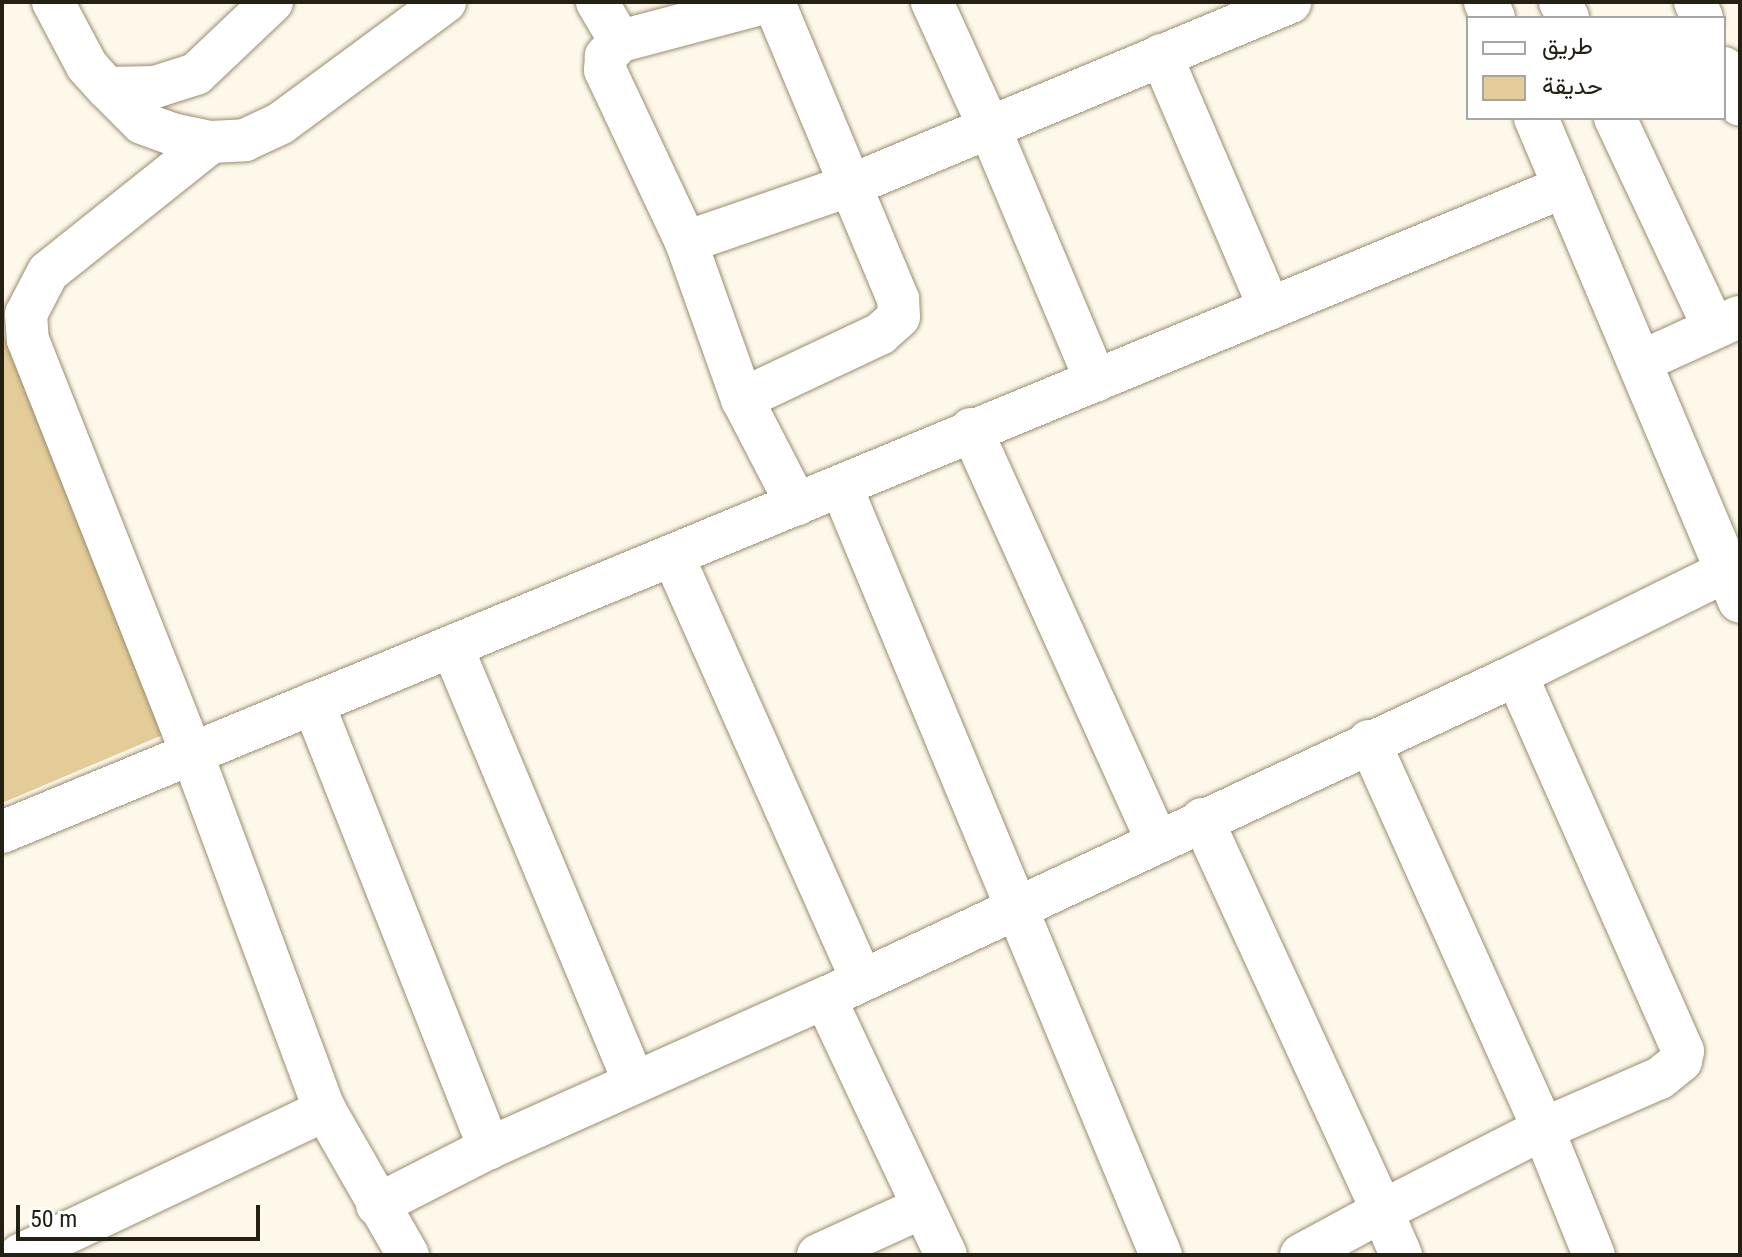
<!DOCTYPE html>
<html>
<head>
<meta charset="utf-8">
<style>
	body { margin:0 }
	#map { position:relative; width:1742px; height:1257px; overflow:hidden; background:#fef8eb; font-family:"Roboto Condensed",Vazirmatn,sans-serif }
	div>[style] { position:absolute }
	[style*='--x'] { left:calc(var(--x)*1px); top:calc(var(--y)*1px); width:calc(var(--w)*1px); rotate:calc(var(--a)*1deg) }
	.green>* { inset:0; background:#e3cc97 }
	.roads { filter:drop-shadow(0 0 2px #9a8d6f) drop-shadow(0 0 2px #9a8d6f) }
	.minor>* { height:42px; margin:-21px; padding:0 21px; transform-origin:21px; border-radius:21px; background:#fff }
	.major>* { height:44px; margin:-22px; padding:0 22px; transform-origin:22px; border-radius:22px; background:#fff }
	span { translate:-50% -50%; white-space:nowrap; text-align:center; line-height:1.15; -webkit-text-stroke:8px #fff; paint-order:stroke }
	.frame { position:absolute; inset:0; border:4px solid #252014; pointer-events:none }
	.legend { position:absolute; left:1466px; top:16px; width:260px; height:104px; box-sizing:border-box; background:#fff; border:2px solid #a8a6a1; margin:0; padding:10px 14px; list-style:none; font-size:24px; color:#252014 }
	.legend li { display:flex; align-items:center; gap:16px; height:40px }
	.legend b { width:40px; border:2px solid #a8a6a1 }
	.scale { position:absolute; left:16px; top:1205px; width:244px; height:36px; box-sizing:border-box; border:4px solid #252014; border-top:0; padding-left:10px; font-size:24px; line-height:28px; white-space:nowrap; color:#252014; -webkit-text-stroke:6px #fff; paint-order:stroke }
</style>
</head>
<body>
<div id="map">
	<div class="green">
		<i style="clip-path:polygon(2px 331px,165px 734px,2px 803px)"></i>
	</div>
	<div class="roads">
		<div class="minor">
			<i style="--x:53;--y:2;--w:72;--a:62"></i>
			<i style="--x:87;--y:66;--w:30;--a:48"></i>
			<i style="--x:107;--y:88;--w:48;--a:-1.2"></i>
			<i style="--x:155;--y:87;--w:43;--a:-17.6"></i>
			<i style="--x:196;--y:74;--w:105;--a:-43.5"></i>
			<i style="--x:597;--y:2;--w:45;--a:59.5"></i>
			<i style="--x:768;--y:2;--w:153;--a:165.2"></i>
			<i style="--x:620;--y:41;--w:21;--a:133"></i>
			<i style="--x:606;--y:56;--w:14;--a:94"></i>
			<i style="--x:605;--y:70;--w:190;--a:64.8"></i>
			<i style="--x:686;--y:242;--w:167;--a:70.4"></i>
			<i style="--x:742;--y:399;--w:119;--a:62.6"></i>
			<i style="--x:932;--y:2;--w:140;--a:65.5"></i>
			<i style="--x:990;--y:129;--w:273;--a:67.2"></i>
			<i style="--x:1560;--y:2;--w:18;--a:63"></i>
			<i style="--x:1695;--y:2;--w:17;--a:66"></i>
			<i style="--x:1161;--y:55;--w:276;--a:66.8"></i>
			<i style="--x:1724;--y:68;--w:40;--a:66.6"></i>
			<i style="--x:107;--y:88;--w:49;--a:45"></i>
			<i style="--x:142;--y:123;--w:32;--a:20"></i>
			<i style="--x:172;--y:134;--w:40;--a:12"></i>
			<i style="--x:211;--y:142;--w:34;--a:-3"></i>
			<i style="--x:245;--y:140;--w:40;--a:-25"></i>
			<i style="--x:281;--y:123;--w:204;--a:-36.4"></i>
			<i style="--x:1615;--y:118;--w:232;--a:64.8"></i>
			<i style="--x:211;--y:142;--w:208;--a:141.4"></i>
			<i style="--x:48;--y:272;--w:47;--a:117.6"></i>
			<i style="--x:26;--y:314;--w:26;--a:86"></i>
			<i style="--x:28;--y:340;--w:448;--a:68.4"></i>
			<i style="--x:193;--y:756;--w:378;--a:69.6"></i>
			<i style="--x:325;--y:1110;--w:167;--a:60.2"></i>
			<i style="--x:686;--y:242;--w:172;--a:-19"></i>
			<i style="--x:849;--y:186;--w:478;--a:-22.6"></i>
			<i style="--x:1640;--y:362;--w:109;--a:-24.4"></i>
			<i style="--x:742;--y:399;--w:153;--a:-25.2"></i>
			<i style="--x:880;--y:334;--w:25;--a:-42"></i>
			<i style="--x:899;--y:317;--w:18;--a:-93"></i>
			<i style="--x:898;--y:299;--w:322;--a:-112.7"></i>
			<i style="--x:971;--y:429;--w:452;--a:65.7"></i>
			<i style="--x:841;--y:486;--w:833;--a:67.41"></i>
			<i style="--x:673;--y:556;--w:464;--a:66"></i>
			<i style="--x:452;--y:647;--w:472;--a:67.3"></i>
			<i style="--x:313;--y:703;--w:479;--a:68.4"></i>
			<i style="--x:1369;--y:741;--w:425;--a:65.8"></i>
			<i style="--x:1543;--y:1129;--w:136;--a:68"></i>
			<i style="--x:1202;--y:819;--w:431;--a:65.3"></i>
			<i style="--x:1382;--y:1211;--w:181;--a:-27"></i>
			<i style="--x:1543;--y:1129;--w:128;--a:-23.6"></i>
			<i style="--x:1660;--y:1078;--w:27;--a:-39"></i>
			<i style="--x:1681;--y:1061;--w:10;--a:-79"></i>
			<i style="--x:1683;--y:1051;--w:411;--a:-113.9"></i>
			<i style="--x:2;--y:832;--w:1692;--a:-22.44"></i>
			<i style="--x:825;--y:998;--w:284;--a:64.8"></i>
			<i style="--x:377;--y:1205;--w:126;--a:-27"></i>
			<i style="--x:489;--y:1148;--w:368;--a:-24.1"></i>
			<i style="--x:825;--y:998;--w:763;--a:-25.05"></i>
			<i style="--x:1516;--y:675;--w:234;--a:-26.3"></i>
			<i style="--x:20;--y:1255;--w:338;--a:-25.4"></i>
			<i style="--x:818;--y:1255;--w:113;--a:-24.5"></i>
			<i style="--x:1301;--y:1255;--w:92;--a:-28.5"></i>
			<i style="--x:1382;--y:1211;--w:48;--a:66.6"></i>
		</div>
		<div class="major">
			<i style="--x:1486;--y:2;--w:17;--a:66"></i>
			<i style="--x:1536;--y:118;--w:524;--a:67.1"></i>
		</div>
	</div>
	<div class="frame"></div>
	<ul class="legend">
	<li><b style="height:10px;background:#fff"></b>طريق</li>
	<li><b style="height:22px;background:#e3cc97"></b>حديقة</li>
	</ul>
	<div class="scale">50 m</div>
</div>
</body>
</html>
